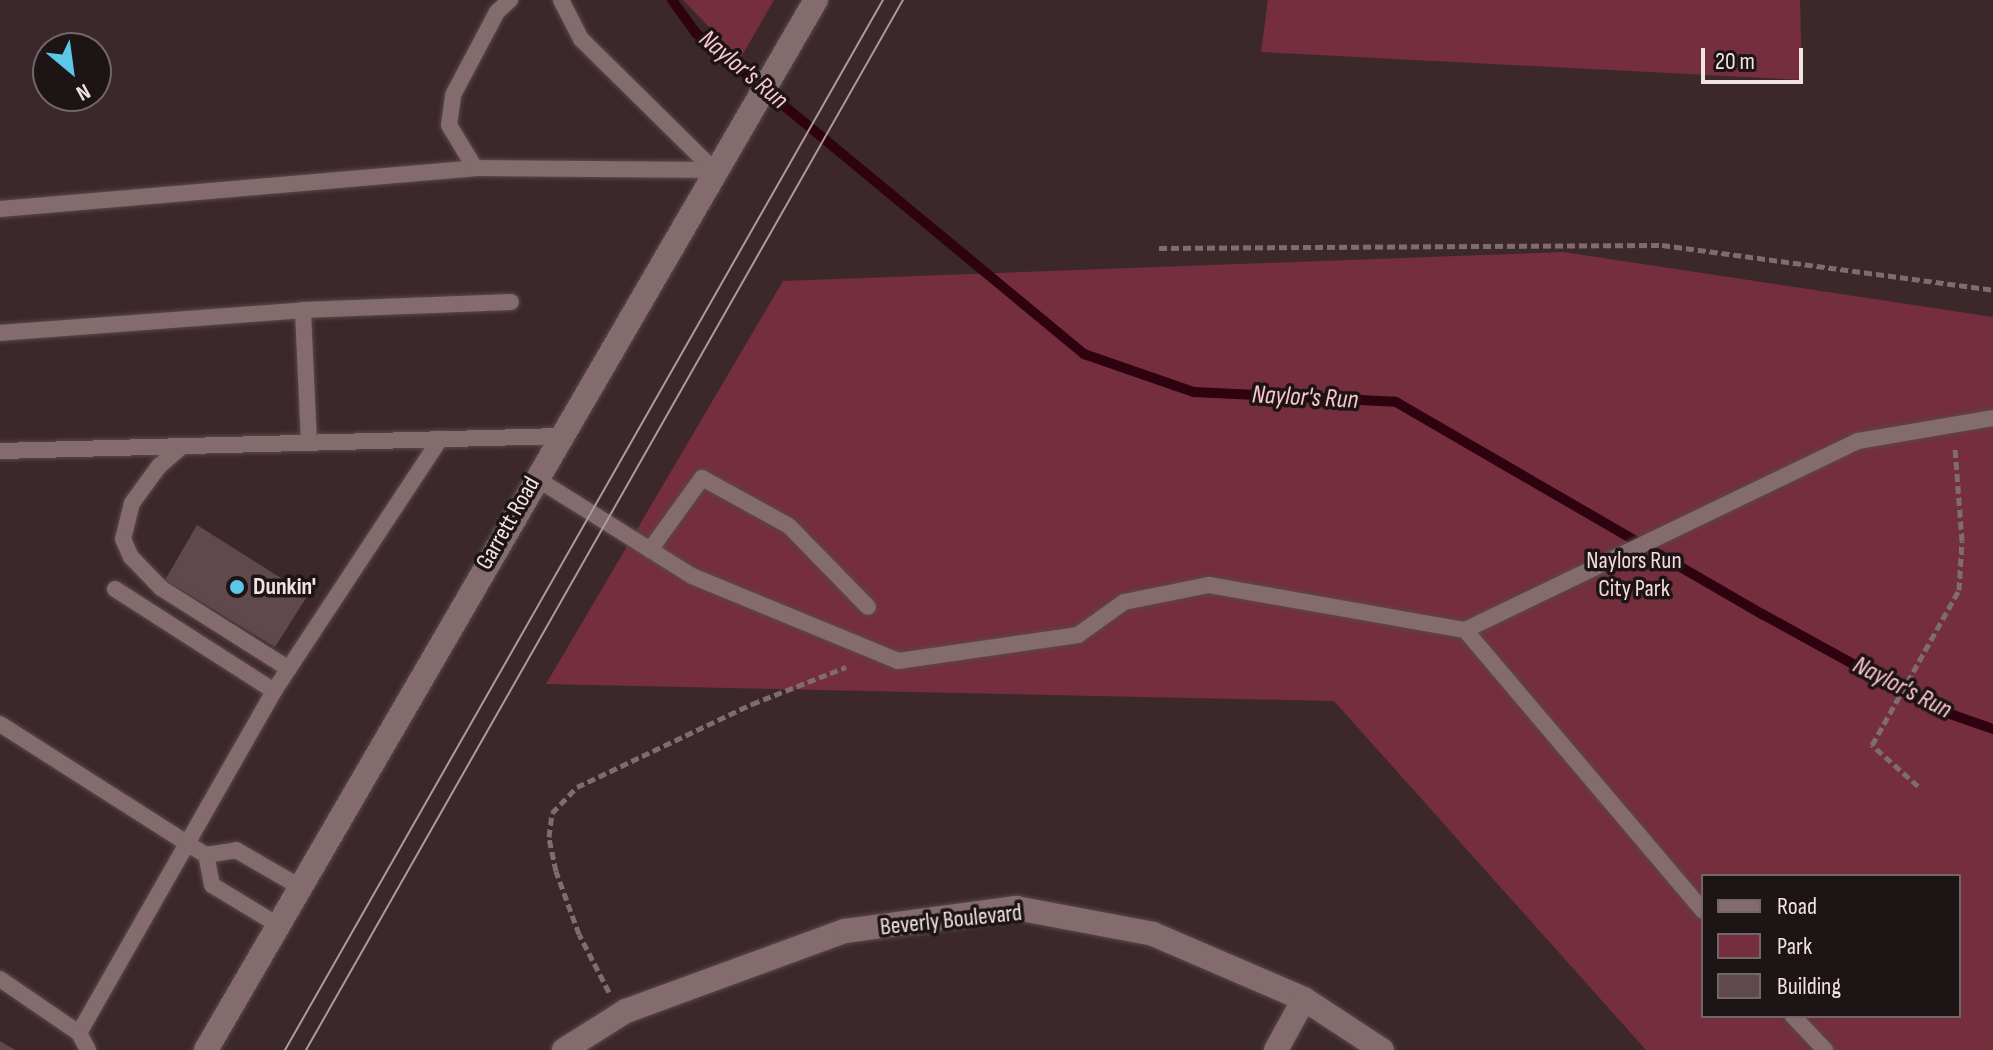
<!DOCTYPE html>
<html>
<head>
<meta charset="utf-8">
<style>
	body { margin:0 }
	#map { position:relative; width:1993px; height:1050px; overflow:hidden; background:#3c282b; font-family:"Sofia Sans Condensed",sans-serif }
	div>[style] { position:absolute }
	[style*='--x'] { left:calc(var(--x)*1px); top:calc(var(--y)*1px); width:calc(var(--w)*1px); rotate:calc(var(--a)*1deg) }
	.green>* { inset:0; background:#752e3e }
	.stream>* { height:10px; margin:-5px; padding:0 5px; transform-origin:5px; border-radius:5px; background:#2f020f }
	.building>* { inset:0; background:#5f494c }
	.path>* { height:5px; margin-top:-2.5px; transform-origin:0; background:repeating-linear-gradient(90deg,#7e6c6f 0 8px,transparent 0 12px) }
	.roads { filter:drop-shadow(0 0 2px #59484a) drop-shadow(0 0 2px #59484a) }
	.lane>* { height:16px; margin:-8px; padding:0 8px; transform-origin:8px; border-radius:8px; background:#836b6e }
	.street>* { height:24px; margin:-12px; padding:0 12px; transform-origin:12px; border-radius:12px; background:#836b6e }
	.secondary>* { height:24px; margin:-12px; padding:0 12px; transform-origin:12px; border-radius:12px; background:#836b6e }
	.tram>* { height:2px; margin:-1px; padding:0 1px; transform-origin:1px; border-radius:1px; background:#ab9b9d }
	.dots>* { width:22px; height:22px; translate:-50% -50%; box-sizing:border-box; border:4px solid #1d1415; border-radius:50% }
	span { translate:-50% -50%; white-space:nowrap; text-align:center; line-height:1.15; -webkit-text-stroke:7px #1d1415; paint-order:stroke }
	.street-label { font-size:24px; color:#f1e3e4 }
	.park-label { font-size:24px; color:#f6dade }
	.poi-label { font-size:24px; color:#f1e3e4; font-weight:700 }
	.left { translate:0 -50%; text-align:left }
	.water-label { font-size:26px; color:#fac5cc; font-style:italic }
	.legend { position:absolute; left:1701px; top:874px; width:260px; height:144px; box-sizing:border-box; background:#1d1415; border:2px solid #726768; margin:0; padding:10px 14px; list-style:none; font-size:24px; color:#f1e3e4 }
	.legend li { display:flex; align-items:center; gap:16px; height:40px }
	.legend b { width:40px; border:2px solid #726768 }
	.north { position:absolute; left:32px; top:32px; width:80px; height:80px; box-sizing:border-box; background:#1d1415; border:2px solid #726768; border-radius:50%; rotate:151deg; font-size:22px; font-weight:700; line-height:32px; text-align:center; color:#f1e3e4 }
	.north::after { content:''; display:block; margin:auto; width:28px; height:36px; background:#5ac8e6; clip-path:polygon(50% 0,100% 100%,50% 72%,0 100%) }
	.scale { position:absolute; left:1701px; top:48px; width:102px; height:36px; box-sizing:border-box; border:4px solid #f1e3e4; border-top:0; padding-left:10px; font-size:24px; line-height:28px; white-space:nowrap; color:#f1e3e4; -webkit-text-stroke:6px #1d1415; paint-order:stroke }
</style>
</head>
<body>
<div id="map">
	<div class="green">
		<i style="clip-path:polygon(683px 0,774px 0,740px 59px)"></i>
		<i style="clip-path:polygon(1268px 0,1800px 0,1802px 80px,1261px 52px)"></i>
		<i style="clip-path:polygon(evenodd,1563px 252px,1993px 317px,1993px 1050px,1646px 1050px,1334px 701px,546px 684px,783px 281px,1563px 252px,1703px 876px,1959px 876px,1959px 1016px,1703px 1016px,1703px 876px)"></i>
	</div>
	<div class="stream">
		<i style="--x:672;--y:0;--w:41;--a:54"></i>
		<i style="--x:696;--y:33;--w:504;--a:39.6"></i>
		<i style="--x:1084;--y:354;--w:116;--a:19.1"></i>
		<i style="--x:1194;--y:392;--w:202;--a:2.8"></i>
		<i style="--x:1396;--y:402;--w:423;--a:30.1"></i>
		<i style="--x:1762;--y:614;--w:195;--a:28.8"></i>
		<i style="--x:1933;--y:708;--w:64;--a:19.3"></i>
	</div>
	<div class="building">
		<i style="clip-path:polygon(197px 525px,308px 595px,275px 647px,165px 580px)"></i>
		<i style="clip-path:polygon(0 1041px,15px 1050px,0 1050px)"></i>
	</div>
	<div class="path">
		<i style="--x:1159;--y:248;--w:503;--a:-0.34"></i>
		<i style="--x:1662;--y:245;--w:334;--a:7.7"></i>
		<i style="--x:1918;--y:786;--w:62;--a:-138.3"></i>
		<i style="--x:1872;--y:745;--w:178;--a:-60.7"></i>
		<i style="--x:1959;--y:590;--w:49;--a:-86.5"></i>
		<i style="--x:1962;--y:541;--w:94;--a:-94.3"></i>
		<i style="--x:609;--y:992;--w:65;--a:-117.3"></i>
		<i style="--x:579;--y:934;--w:67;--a:-110.1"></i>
		<i style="--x:556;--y:871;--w:35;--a:-102"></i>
		<i style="--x:549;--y:837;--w:24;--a:-83"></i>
		<i style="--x:552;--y:813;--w:36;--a:-46"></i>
		<i style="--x:577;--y:787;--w:194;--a:-25.4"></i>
		<i style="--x:752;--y:704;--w:101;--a:-21.5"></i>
	</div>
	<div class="roads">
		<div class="lane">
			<i style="--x:561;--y:0;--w:44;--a:62.9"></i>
			<i style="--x:581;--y:39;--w:187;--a:44.6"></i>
			<i style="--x:475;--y:168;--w:50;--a:-121.2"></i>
			<i style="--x:449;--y:125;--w:30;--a:-82"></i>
			<i style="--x:453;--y:95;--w:94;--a:-62.1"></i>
			<i style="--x:497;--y:12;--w:18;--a:-43"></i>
			<i style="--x:0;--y:209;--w:477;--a:-4.9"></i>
			<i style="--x:475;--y:168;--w:239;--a:0.5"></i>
			<i style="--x:0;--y:333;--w:304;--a:-4.3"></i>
			<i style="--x:309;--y:443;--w:133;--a:-92.6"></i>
			<i style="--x:303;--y:310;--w:208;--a:-2.2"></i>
			<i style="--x:180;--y:448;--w:28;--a:139"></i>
			<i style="--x:159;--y:466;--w:46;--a:126.1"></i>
			<i style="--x:132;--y:503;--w:37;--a:104"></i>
			<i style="--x:123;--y:539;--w:20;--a:66"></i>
			<i style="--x:131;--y:557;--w:43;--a:45.9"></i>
			<i style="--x:161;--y:588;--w:151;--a:32.3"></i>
			<i style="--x:0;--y:451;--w:560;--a:-1.53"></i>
			<i style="--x:534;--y:477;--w:186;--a:32.1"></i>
			<i style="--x:692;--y:576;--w:223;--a:22.4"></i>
			<i style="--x:898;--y:661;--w:182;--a:-8.2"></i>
			<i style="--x:1078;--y:635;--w:57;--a:-35.7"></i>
			<i style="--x:1124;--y:602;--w:87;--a:-11.3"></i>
			<i style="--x:1209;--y:585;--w:260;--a:10"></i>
			<i style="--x:1465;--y:630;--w:436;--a:-25.7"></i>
			<i style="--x:1858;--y:441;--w:137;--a:-9.7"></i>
			<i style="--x:650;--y:550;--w:89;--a:-54.2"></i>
			<i style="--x:702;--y:478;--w:99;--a:28.9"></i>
			<i style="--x:789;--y:526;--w:113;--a:45.7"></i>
			<i style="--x:115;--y:589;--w:189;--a:32.7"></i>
			<i style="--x:1465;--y:630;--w:368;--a:49.7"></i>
			<i style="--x:0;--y:724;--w:244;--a:32.5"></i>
			<i style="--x:278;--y:925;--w:77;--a:-148.8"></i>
			<i style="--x:212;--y:885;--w:31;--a:-101"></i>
			<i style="--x:206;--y:855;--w:30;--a:-9"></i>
			<i style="--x:236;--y:850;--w:74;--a:30"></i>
			<i style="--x:0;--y:979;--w:96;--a:34.4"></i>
			<i style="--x:79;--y:1033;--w:394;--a:-60.3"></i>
			<i style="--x:274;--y:691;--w:302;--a:-56.6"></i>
			<i style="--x:1793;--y:1016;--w:47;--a:46.7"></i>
			<i style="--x:79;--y:1033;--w:19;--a:62"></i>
		</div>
		<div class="street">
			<i style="--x:564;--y:1050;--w:73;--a:-32.2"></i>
			<i style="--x:626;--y:1011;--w:233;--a:-20.1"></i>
			<i style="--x:845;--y:931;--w:173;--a:-7.7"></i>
			<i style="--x:1016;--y:908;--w:139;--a:10.7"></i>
			<i style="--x:1153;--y:934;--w:164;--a:23.3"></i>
			<i style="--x:1304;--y:999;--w:93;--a:33.2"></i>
			<i style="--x:1276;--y:1050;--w:58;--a:-61.2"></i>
		</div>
		<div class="secondary">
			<i style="--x:206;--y:1050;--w:1214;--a:-59.85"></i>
		</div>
	</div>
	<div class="tram">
		<i style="--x:285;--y:1050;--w:1208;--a:-60.34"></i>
		<i style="--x:306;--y:1050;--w:1208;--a:-60.38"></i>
	</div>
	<div class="dots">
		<i style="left:237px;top:587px;background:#5ac8e6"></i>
	</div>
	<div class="street-label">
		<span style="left:508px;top:523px;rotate:-60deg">Garrett Road</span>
		<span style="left:951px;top:920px;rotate:-6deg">Beverly Boulevard</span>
	</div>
	<div class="park-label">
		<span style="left:1634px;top:575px">Naylors Run<br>City Park</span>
	</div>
	<div class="poi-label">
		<span class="left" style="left:253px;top:587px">Dunkin'</span>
	</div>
	<div class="water-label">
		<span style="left:743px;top:70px;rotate:40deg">Naylor's Run</span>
		<span style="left:1305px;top:398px;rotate:3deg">Naylor's Run</span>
		<span style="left:1902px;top:688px;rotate:27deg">Naylor's Run</span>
	</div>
	<ul class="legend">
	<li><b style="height:10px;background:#836b6e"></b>Road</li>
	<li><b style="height:22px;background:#752e3e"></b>Park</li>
	<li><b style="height:22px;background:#5f494c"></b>Building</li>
	</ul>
	<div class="north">N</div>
	<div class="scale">20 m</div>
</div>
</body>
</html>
